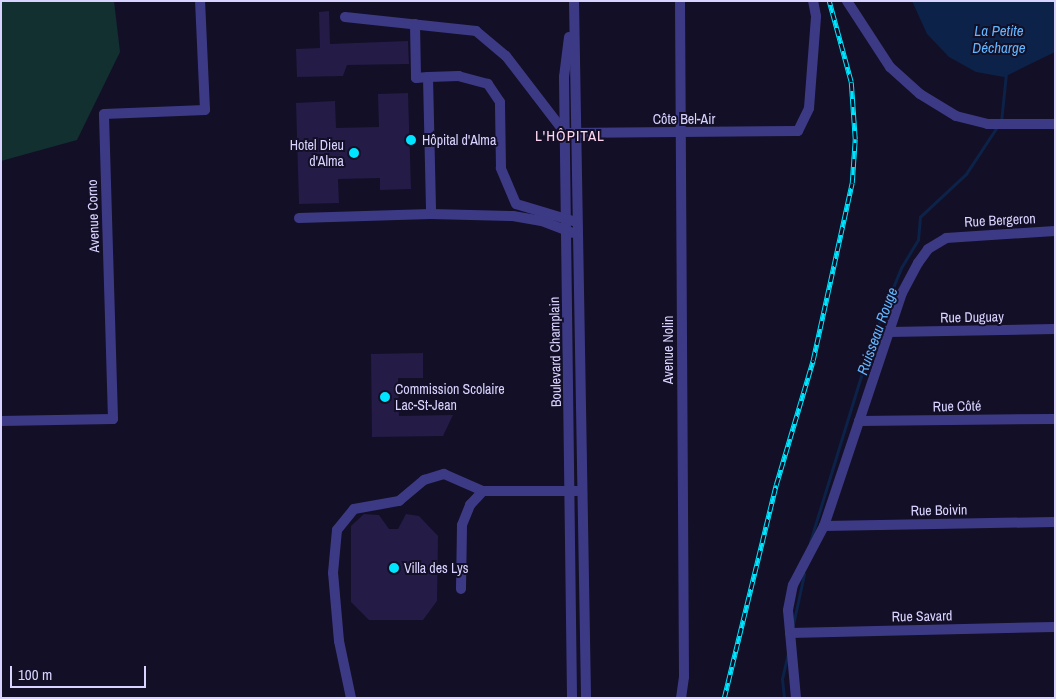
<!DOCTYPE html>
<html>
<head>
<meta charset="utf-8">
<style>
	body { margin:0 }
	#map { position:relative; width:1056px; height:699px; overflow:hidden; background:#130f26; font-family:"Archivo Narrow",sans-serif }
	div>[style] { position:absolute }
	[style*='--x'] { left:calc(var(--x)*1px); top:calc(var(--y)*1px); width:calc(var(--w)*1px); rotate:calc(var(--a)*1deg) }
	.green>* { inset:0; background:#12302f }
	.water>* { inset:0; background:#0c2248 }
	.stream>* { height:2.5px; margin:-1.25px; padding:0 1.25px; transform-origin:1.25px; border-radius:1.25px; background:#0c2248 }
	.building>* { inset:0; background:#241b47 }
	.minor>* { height:10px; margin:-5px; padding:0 5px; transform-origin:5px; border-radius:5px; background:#3d3a85 }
	.rail>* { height:4.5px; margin-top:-2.25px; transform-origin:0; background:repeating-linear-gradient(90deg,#130f26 0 8px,#00e5ff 0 16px); box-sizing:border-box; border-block:1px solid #00e5ff }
	.dots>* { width:14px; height:14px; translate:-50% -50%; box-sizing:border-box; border:2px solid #130f26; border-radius:50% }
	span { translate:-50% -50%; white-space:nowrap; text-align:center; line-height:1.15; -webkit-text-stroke:4px #130f26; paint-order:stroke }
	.street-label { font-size:14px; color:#d9d4ff }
	.poi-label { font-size:14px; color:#d9d4ff }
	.left { translate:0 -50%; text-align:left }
	.right { translate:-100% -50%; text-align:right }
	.water-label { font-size:15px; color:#62b6ff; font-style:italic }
	.neighbourhood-label { font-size:15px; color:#ffd6f0; letter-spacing:1px }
	.frame { position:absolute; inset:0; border:2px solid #d9d4ff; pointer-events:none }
	.scale { position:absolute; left:10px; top:666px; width:136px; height:22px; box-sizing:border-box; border:2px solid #d9d4ff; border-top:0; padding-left:6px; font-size:15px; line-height:18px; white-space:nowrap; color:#d9d4ff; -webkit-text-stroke:4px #130f26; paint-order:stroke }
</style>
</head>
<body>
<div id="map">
	<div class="green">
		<i style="clip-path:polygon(1px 1px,114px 1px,120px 52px,77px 140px,1px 161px)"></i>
	</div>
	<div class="water">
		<i style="clip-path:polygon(912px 1px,1055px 1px,1055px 52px,1004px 77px,976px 72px,949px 57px,927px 34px)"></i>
	</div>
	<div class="stream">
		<i style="--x:1001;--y:122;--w:48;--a:-84.1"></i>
		<i style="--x:810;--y:542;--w:214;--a:-72.9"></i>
		<i style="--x:873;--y:337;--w:74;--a:-67.9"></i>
		<i style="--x:901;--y:268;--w:33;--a:-59"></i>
		<i style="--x:918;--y:240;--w:23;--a:-85"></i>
		<i style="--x:920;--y:217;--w:63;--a:-43.1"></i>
		<i style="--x:966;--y:174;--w:56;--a:-56.6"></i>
		<i style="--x:793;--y:625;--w:52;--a:-77.8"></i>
		<i style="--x:784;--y:698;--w:19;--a:-96"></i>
		<i style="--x:782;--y:679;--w:28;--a:-77"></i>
	</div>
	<div class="building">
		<i style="clip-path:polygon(329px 11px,330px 44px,408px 41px,409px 64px,347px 65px,343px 76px,297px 77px,296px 49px,320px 48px,319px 12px)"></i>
		<i style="clip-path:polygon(408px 93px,411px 189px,380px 190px,380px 178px,338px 179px,339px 203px,299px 204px,296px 103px,335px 101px,336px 128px,379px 127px,378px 94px)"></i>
		<i style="clip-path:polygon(423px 353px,423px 378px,398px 378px,399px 416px,453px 415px,443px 436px,372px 437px,371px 354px)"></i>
		<i style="clip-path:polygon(364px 514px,379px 515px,389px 529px,398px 529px,406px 514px,419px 516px,438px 536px,437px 601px,423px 620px,369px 620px,351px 602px,351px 526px)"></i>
	</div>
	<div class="minor">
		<i style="--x:574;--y:1;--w:697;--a:89.01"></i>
		<i style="--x:680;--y:1;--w:676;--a:89.66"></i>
		<i style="--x:684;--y:677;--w:21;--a:98"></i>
		<i style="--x:847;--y:1;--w:79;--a:56.9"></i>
		<i style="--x:890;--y:67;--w:40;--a:42"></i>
		<i style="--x:920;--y:94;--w:42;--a:31.4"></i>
		<i style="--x:956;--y:116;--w:32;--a:14"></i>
		<i style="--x:987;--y:124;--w:68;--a:0"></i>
		<i style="--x:345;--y:17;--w:132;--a:6.1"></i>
		<i style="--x:476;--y:31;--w:39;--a:40"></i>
		<i style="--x:506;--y:56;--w:97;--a:52.5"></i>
		<i style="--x:565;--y:133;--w:233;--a:-0.5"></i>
		<i style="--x:798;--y:131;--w:25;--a:-64"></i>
		<i style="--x:809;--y:108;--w:92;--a:-85.6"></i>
		<i style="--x:816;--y:16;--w:15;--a:-101"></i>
		<i style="--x:415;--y:24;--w:54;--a:88.9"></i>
		<i style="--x:416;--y:78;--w:12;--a:-5"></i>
		<i style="--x:569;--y:37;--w:40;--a:97.1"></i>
		<i style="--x:564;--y:77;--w:621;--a:89.26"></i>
		<i style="--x:299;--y:218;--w:132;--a:-1.7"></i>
		<i style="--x:573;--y:221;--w:59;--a:-163.4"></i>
		<i style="--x:516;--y:204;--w:39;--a:-113"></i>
		<i style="--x:501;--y:168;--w:66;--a:-90.9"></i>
		<i style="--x:500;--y:102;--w:22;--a:-124"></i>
		<i style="--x:488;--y:84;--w:30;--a:-165"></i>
		<i style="--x:459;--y:76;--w:31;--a:178"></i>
		<i style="--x:428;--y:77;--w:137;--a:88.7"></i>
		<i style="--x:431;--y:214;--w:82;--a:1.4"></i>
		<i style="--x:513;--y:216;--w:29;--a:10"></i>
		<i style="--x:542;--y:221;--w:33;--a:21"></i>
		<i style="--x:889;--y:332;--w:166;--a:-1"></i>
		<i style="--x:1;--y:421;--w:112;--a:-1"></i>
		<i style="--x:113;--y:419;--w:305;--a:-91.7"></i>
		<i style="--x:104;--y:114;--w:101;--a:-2.3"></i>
		<i style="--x:205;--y:110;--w:109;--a:-92.6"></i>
		<i style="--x:859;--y:421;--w:196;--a:-0.6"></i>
		<i style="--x:824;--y:526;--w:231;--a:-1"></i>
		<i style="--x:461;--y:589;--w:64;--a:-89.1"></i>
		<i style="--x:462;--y:525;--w:22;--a:-68"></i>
		<i style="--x:470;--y:505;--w:19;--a:-47"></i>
		<i style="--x:483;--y:491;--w:94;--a:0"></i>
		<i style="--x:790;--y:633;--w:265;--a:-1.3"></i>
		<i style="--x:351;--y:698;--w:58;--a:-101.9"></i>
		<i style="--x:339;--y:641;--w:68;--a:-95"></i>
		<i style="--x:333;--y:573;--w:43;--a:-84.7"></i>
		<i style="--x:337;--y:530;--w:27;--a:-51"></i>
		<i style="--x:354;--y:509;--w:46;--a:-10.1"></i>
		<i style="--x:399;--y:501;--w:33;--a:-40"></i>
		<i style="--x:424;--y:480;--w:21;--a:-17"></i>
		<i style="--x:444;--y:474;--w:43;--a:23.6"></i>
		<i style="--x:796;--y:698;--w:88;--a:-95.2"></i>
		<i style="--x:788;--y:610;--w:25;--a:-79"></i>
		<i style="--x:793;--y:585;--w:67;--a:-62.3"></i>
		<i style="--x:824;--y:526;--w:246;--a:-71.5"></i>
		<i style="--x:902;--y:293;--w:34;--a:-62"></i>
		<i style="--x:918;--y:263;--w:17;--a:-54"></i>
		<i style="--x:928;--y:249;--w:21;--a:-31"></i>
		<i style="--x:946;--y:238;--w:109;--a:-3.7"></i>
	</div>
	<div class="rail">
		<i style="--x:724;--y:698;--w:219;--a:-76.3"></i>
		<i style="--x:776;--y:485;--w:130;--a:-73.5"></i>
		<i style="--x:813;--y:360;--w:181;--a:-77.6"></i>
		<i style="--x:852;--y:183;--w:44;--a:-86.1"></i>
		<i style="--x:855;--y:139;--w:57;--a:-94"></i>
		<i style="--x:851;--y:82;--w:84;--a:-105.2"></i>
	</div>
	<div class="dots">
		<i style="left:411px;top:140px;background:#00e5ff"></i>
		<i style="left:354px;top:153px;background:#00e5ff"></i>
		<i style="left:385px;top:397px;background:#00e5ff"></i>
		<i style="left:394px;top:568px;background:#00e5ff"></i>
	</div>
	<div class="street-label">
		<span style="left:684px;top:119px">Côte Bel-Air</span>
		<span style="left:93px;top:216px;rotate:-92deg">Avenue Corno</span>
		<span style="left:1000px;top:220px;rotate:-3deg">Rue Bergeron</span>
		<span style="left:972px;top:317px;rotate:-1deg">Rue Duguay</span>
		<span style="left:668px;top:350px;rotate:-90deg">Avenue Nolin</span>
		<span style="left:555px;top:352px;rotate:-91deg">Boulevard Champlain</span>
		<span style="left:957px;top:406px;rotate:-1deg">Rue Côté</span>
		<span style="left:939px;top:510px;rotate:-1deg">Rue Boivin</span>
		<span style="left:922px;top:616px;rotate:-1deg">Rue Savard</span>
	</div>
	<div class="poi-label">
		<span class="left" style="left:422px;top:140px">Hôpital d'Alma</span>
		<span class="right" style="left:344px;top:153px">Hotel Dieu<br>d'Alma</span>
		<span class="left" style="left:395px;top:397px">Commission Scolaire<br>Lac-St-Jean</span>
		<span class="left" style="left:404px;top:568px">Villa des Lys</span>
	</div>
	<div class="water-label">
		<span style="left:999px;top:39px">La Petite<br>Décharge</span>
		<span style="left:877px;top:331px;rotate:-70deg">Ruisseau Rouge</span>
	</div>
	<div class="neighbourhood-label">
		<span style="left:570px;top:136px">L'HÔPITAL</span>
	</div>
	<div class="frame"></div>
	<div class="scale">100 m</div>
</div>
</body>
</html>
